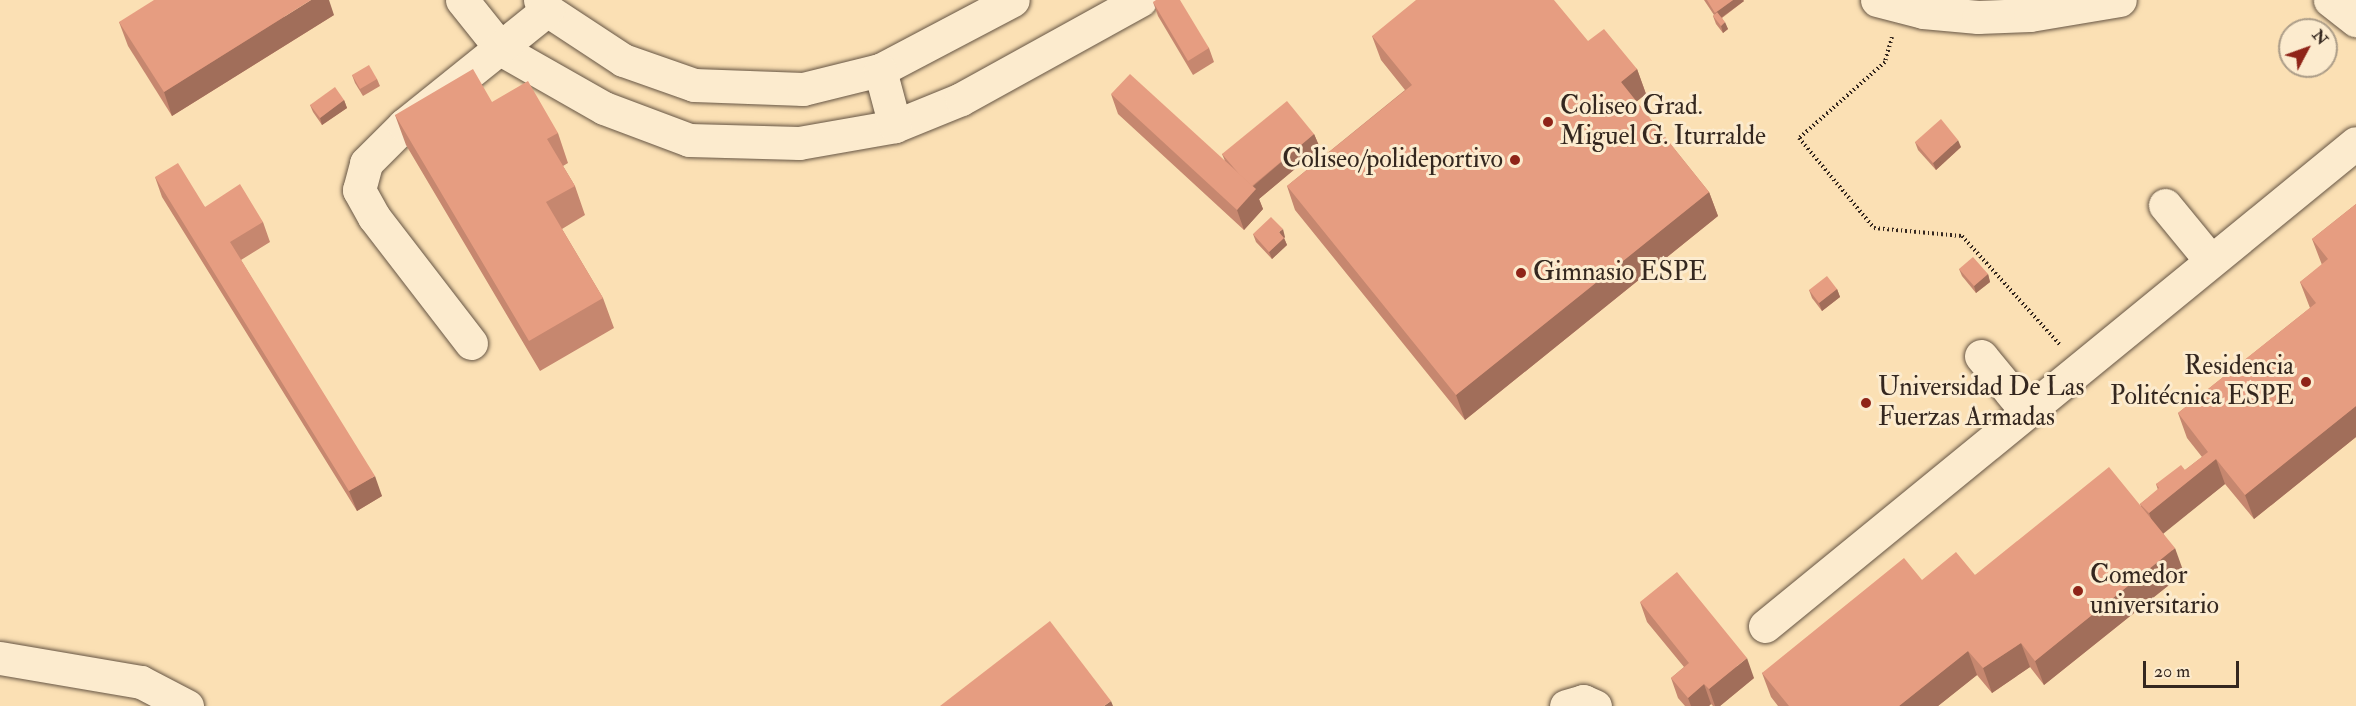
<!DOCTYPE html>
<html>
<head>
<meta charset="utf-8">
<style>
	body { margin:0 }
	#map { position:relative; width:2356px; height:706px; overflow:hidden; background:#fbe0b4; font-family:"IM FELL Double Pica",serif }
	div>[style] { position:absolute }
	[style*='--x'] { left:calc(var(--x)*1px); top:calc(var(--y)*1px); width:calc(var(--w)*1px); rotate:calc(var(--a)*1deg) }
	.path>* { height:4px; margin-top:-2px; transform-origin:0; background:repeating-linear-gradient(90deg,#34271f 0 1.5px,transparent 0 4.5px) }
	.roads { filter:drop-shadow(0 0 2px #654) drop-shadow(0 0 2px #654) }
	.minor>* { height:33px; margin:-16.5px; padding:0 16.5px; transform-origin:16.5px; border-radius:16.5px; background:#fcebce }
	.wall>* { inset:0; background:#c6876f }
	.shaded-wall>* { inset:0; background:#a16e5a }
	.building>* { inset:0; background:#e69d81 }
	.dots>* { width:16px; height:16px; translate:-50% -50%; box-sizing:border-box; border:3px solid #fcebce; border-radius:50% }
	span { translate:-50% -50%; white-space:nowrap; text-align:center; line-height:1.15; -webkit-text-stroke:6px #fcebce; paint-order:stroke }
	.poi-label { font-size:26px; color:#34271f }
	.left { translate:0 -50%; text-align:left }
	.right { translate:-100% -50%; text-align:right }
	.north { position:absolute; left:2278px; top:18px; width:60px; height:60px; box-sizing:border-box; background:#fcebce; border:2px solid #ac9d88; border-radius:50%; rotate:49deg; font-size:16px; font-weight:700; line-height:24px; text-align:center; color:#34271f }
	.north::after { content:''; display:block; margin:auto; width:21px; height:27px; background:#8f2418; clip-path:polygon(50% 0,100% 100%,50% 72%,0 100%) }
	.scale { position:absolute; left:2143px; top:661px; width:96px; height:27px; box-sizing:border-box; border:3px solid #34271f; border-top:0; padding-left:8px; font-size:18px; line-height:21px; white-space:nowrap; color:#34271f; -webkit-text-stroke:4px #fcebce; paint-order:stroke }
</style>
</head>
<body>
<div id="map">
	<div class="path">
		<i style="--x:1892;--y:37;--w:26;--a:106"></i>
		<i style="--x:1885;--y:62;--w:115;--a:138.5"></i>
		<i style="--x:1799;--y:138;--w:117;--a:50.2"></i>
		<i style="--x:1874;--y:228;--w:88;--a:5.2"></i>
		<i style="--x:1962;--y:236;--w:147;--a:48"></i>
	</div>
	<div class="roads">
		<div class="minor">
			<i style="--x:462;--y:0;--w:64;--a:51.3"></i>
			<i style="--x:502;--y:50;--w:117;--a:29.6"></i>
			<i style="--x:604;--y:108;--w:91;--a:20.6"></i>
			<i style="--x:689;--y:140;--w:110;--a:1.6"></i>
			<i style="--x:799;--y:143;--w:97;--a:-10"></i>
			<i style="--x:895;--y:126;--w:71;--a:-22.2"></i>
			<i style="--x:961;--y:99;--w:205;--a:-28.9"></i>
			<i style="--x:540;--y:0;--w:12;--a:55"></i>
			<i style="--x:547;--y:10;--w:91;--a:33.3"></i>
			<i style="--x:623;--y:60;--w:75;--a:19.4"></i>
			<i style="--x:694;--y:85;--w:109;--a:2.1"></i>
			<i style="--x:803;--y:89;--w:79;--a:-13.9"></i>
			<i style="--x:880;--y:70;--w:150;--a:-27.8"></i>
			<i style="--x:1877;--y:0;--w:48;--a:14.6"></i>
			<i style="--x:1923;--y:12;--w:55;--a:5.2"></i>
			<i style="--x:1978;--y:17;--w:52;--a:-2.2"></i>
			<i style="--x:2030;--y:15;--w:91;--a:-9.5"></i>
			<i style="--x:2330;--y:0;--w:33;--a:38"></i>
			<i style="--x:880;--y:70;--w:58;--a:75"></i>
			<i style="--x:2165;--y:205;--w:72;--a:50.6"></i>
			<i style="--x:471;--y:343;--w:159;--a:-127.6"></i>
			<i style="--x:374;--y:217;--w:31;--a:-119"></i>
			<i style="--x:359;--y:190;--w:28;--a:-75"></i>
			<i style="--x:366;--y:163;--w:54;--a:-45"></i>
			<i style="--x:404;--y:125;--w:184;--a:-38.8"></i>
			<i style="--x:1981;--y:356;--w:72;--a:50.6"></i>
			<i style="--x:1765;--y:626;--w:763;--a:-39.26"></i>
			<i style="--x:0;--y:658;--w:143;--a:9.7"></i>
			<i style="--x:141;--y:682;--w:52;--a:27.6"></i>
			<i style="--x:1566;--y:706;--w:18;--a:-16"></i>
			<i style="--x:1583;--y:701;--w:13;--a:23"></i>
		</div>
	</div>
	<div class="wall">
		<i style="clip-path:polygon(1704px 0,1743px 0,1744px 1px,1722px 18px,1728px 29px,1723px 33px,1716px 24px,1713px 16px,1714px 15px)"></i>
		<i style="clip-path:polygon(1153px 2px,1209px 48px,1214px 62px,1193px 75px,1158px 16px)"></i>
		<i style="clip-path:polygon(334px 15px,172px 116px,128px 46px,119px 22px)"></i>
		<i style="clip-path:polygon(1372px 36px,1588px 41px,1637px 69px,1646px 94px,1636px 101px,1709px 192px,1718px 216px,1465px 420px,1295px 210px,1287px 186px,1405px 90px,1381px 60px)"></i>
		<i style="clip-path:polygon(352px 75px,377px 79px,380px 86px,363px 96px,355px 83px)"></i>
		<i style="clip-path:polygon(1111px 94px,1225px 161px,1222px 154px,1314px 134px,1320px 148px,1259px 199px,1263px 209px,1244px 230px,1118px 114px)"></i>
		<i style="clip-path:polygon(344px 100px,347px 108px,322px 125px,313px 112px,310px 105px)"></i>
		<i style="clip-path:polygon(492px 102px,558px 133px,568px 163px,563px 166px,575px 186px,585px 215px,562px 229px,603px 298px,614px 328px,540px 371px,406px 145px,395px 115px)"></i>
		<i style="clip-path:polygon(1915px 142px,1961px 147px,1936px 170px,1918px 150px)"></i>
		<i style="clip-path:polygon(155px 177px,205px 207px,263px 222px,270px 242px,241px 260px,382px 496px,357px 511px,162px 197px)"></i>
		<i style="clip-path:polygon(2356px 204px,2356px 437px,2254px 519px,2225px 484px,2163px 533px,2184px 573px,2044px 685px,2030px 667px,1992px 693px,1977px 675px,1938px 706px,1778px 706px,1771px 697px,1762px 673px,1922px 580px,1975px 575px,2141px 507px,2140px 504px,2158px 490px,2156px 484px,2185px 470px,2202px 457px,2187px 438px,2178px 413px,2310px 308px,2300px 282px,2322px 265px,2312px 239px)"></i>
		<i style="clip-path:polygon(1253px 234px,1285px 237px,1284px 238px,1287px 245px,1272px 259px,1256px 242px)"></i>
		<i style="clip-path:polygon(1959px 269px,1988px 274px,1990px 282px,1976px 293px,1962px 276px)"></i>
		<i style="clip-path:polygon(1837px 289px,1840px 297px,1822px 311px,1812px 298px,1809px 290px)"></i>
		<i style="clip-path:polygon(1640px 602px,1754px 678px,1720px 706px,1713px 706px,1711px 704px,1709px 706px,1685px 706px,1678px 698px,1671px 678px,1684px 667px,1647px 622px)"></i>
	</div>
	<div class="shaded-wall">
		<i style="clip-path:polygon(311px 0,329px 0,334px 15px,172px 116px,164px 92px)"></i>
		<i style="clip-path:polygon(1733px 0,1743px 0,1744px 1px,1718px 20px,1715px 13px)"></i>
		<i style="clip-path:polygon(1725px 22px,1728px 29px,1723px 33px,1721px 26px)"></i>
		<i style="clip-path:polygon(1637px 69px,1646px 94px,1630px 107px,1621px 82px)"></i>
		<i style="clip-path:polygon(344px 100px,347px 108px,322px 125px,320px 118px)"></i>
		<i style="clip-path:polygon(1314px 134px,1320px 148px,1259px 199px,1263px 209px,1244px 230px,1237px 210px,1251px 188px)"></i>
		<i style="clip-path:polygon(1958px 140px,1961px 147px,1936px 170px,1933px 163px)"></i>
		<i style="clip-path:polygon(1709px 192px,1718px 216px,1465px 420px,1456px 395px)"></i>
		<i style="clip-path:polygon(1283px 229px,1285px 237px,1282px 240px,1279px 232px)"></i>
		<i style="clip-path:polygon(1284px 238px,1287px 245px,1272px 259px,1269px 252px)"></i>
		<i style="clip-path:polygon(1988px 274px,1990px 282px,1976px 293px,1974px 286px)"></i>
		<i style="clip-path:polygon(1837px 289px,1840px 297px,1822px 311px,1819px 303px)"></i>
		<i style="clip-path:polygon(2356px 406px,2356px 437px,2254px 519px,2245px 495px)"></i>
		<i style="clip-path:polygon(2216px 459px,2225px 484px,2158px 538px,2149px 513px)"></i>
		<i style="clip-path:polygon(375px 476px,382px 496px,357px 511px,349px 491px)"></i>
		<i style="clip-path:polygon(2175px 548px,2184px 573px,2044px 685px,2035px 661px)"></i>
		<i style="clip-path:polygon(2021px 643px,2030px 667px,1992px 693px,1983px 668px)"></i>
		<i style="clip-path:polygon(1968px 651px,1977px 675px,1938px 706px,1899px 706px)"></i>
		<i style="clip-path:polygon(1747px 658px,1754px 678px,1720px 706px,1715px 706px,1709px 689px)"></i>
		<i style="clip-path:polygon(1704px 684px,1711px 704px,1709px 706px,1691px 706px,1688px 698px)"></i>
		<i style="clip-path:polygon(1111px 701px,1113px 706px,1104px 706px)"></i>
	</div>
	<div class="building">
		<i style="clip-path:polygon(154px 0,311px 0,164px 92px,119px 22px)"></i>
		<i style="clip-path:polygon(1156px 0,1180px 0,1209px 48px,1188px 61px,1153px 2px)"></i>
		<i style="clip-path:polygon(1416px 0,1554px 0,1588px 41px,1604px 29px,1637px 69px,1621px 82px,1709px 192px,1456px 395px,1287px 186px,1412px 85px,1372px 36px)"></i>
		<i style="clip-path:polygon(1707px 0,1733px 0,1715px 13px)"></i>
		<i style="clip-path:polygon(1717px 12px,1725px 22px,1721px 26px,1713px 16px)"></i>
		<i style="clip-path:polygon(369px 65px,377px 79px,360px 89px,352px 75px)"></i>
		<i style="clip-path:polygon(473px 69px,492px 102px,528px 81px,558px 133px,547px 139px,575px 186px,546px 202px,603px 298px,529px 341px,395px 115px)"></i>
		<i style="clip-path:polygon(1130px 74px,1256px 189px,1237px 210px,1111px 94px)"></i>
		<i style="clip-path:polygon(335px 87px,344px 100px,320px 118px,310px 105px)"></i>
		<i style="clip-path:polygon(1287px 101px,1314px 134px,1252px 186px,1239px 174px,1222px 154px)"></i>
		<i style="clip-path:polygon(1941px 119px,1958px 140px,1933px 163px,1915px 142px)"></i>
		<i style="clip-path:polygon(178px 163px,205px 207px,240px 184px,263px 222px,230px 242px,375px 476px,349px 491px,155px 177px)"></i>
		<i style="clip-path:polygon(2356px 204px,2356px 406px,2245px 495px,2216px 459px,2149px 513px,2140px 504px,2159px 488px,2156px 484px,2181px 465px,2185px 470px,2208px 452px,2178px 413px,2316px 303px,2300px 282px,2328px 259px,2312px 239px)"></i>
		<i style="clip-path:polygon(1271px 217px,1283px 229px,1279px 232px,1284px 238px,1269px 252px,1253px 234px)"></i>
		<i style="clip-path:polygon(1973px 257px,1988px 274px,1974px 286px,1959px 269px)"></i>
		<i style="clip-path:polygon(1827px 276px,1837px 289px,1819px 303px,1809px 290px)"></i>
		<i style="clip-path:polygon(2109px 467px,2175px 548px,2035px 661px,2021px 643px,1983px 668px,1968px 651px,1899px 706px,1789px 706px,1762px 673px,1904px 558px,1922px 580px,1956px 552px,1975px 575px)"></i>
		<i style="clip-path:polygon(1677px 572px,1747px 658px,1709px 689px,1704px 684px,1688px 698px,1671px 678px,1689px 663px,1640px 602px)"></i>
		<i style="clip-path:polygon(1050px 621px,1111px 701px,1104px 706px,940px 706px)"></i>
	</div>
	<div class="dots">
		<i style="left:1548px;top:122px;background:#8f2418"></i>
		<i style="left:1515px;top:160px;background:#8f2418"></i>
		<i style="left:1521px;top:273px;background:#8f2418"></i>
		<i style="left:2306px;top:382px;background:#8f2418"></i>
		<i style="left:1866px;top:403px;background:#8f2418"></i>
		<i style="left:2078px;top:591px;background:#8f2418"></i>
	</div>
	<div class="poi-label">
		<span class="left" style="left:1560px;top:122px">Coliseo Grad.<br>Miguel G. Iturralde</span>
		<span class="right" style="left:1503px;top:160px">Coliseo/polideportivo</span>
		<span class="left" style="left:1533px;top:273px">Gimnasio ESPE</span>
		<span class="right" style="left:2294px;top:382px">Residencia<br>Politécnica ESPE</span>
		<span class="left" style="left:1878px;top:403px">Universidad De Las<br>Fuerzas Armadas</span>
		<span class="left" style="left:2090px;top:591px">Comedor<br>universitario</span>
	</div>
	<div class="north">N</div>
	<div class="scale">20 m</div>
</div>
</body>
</html>
